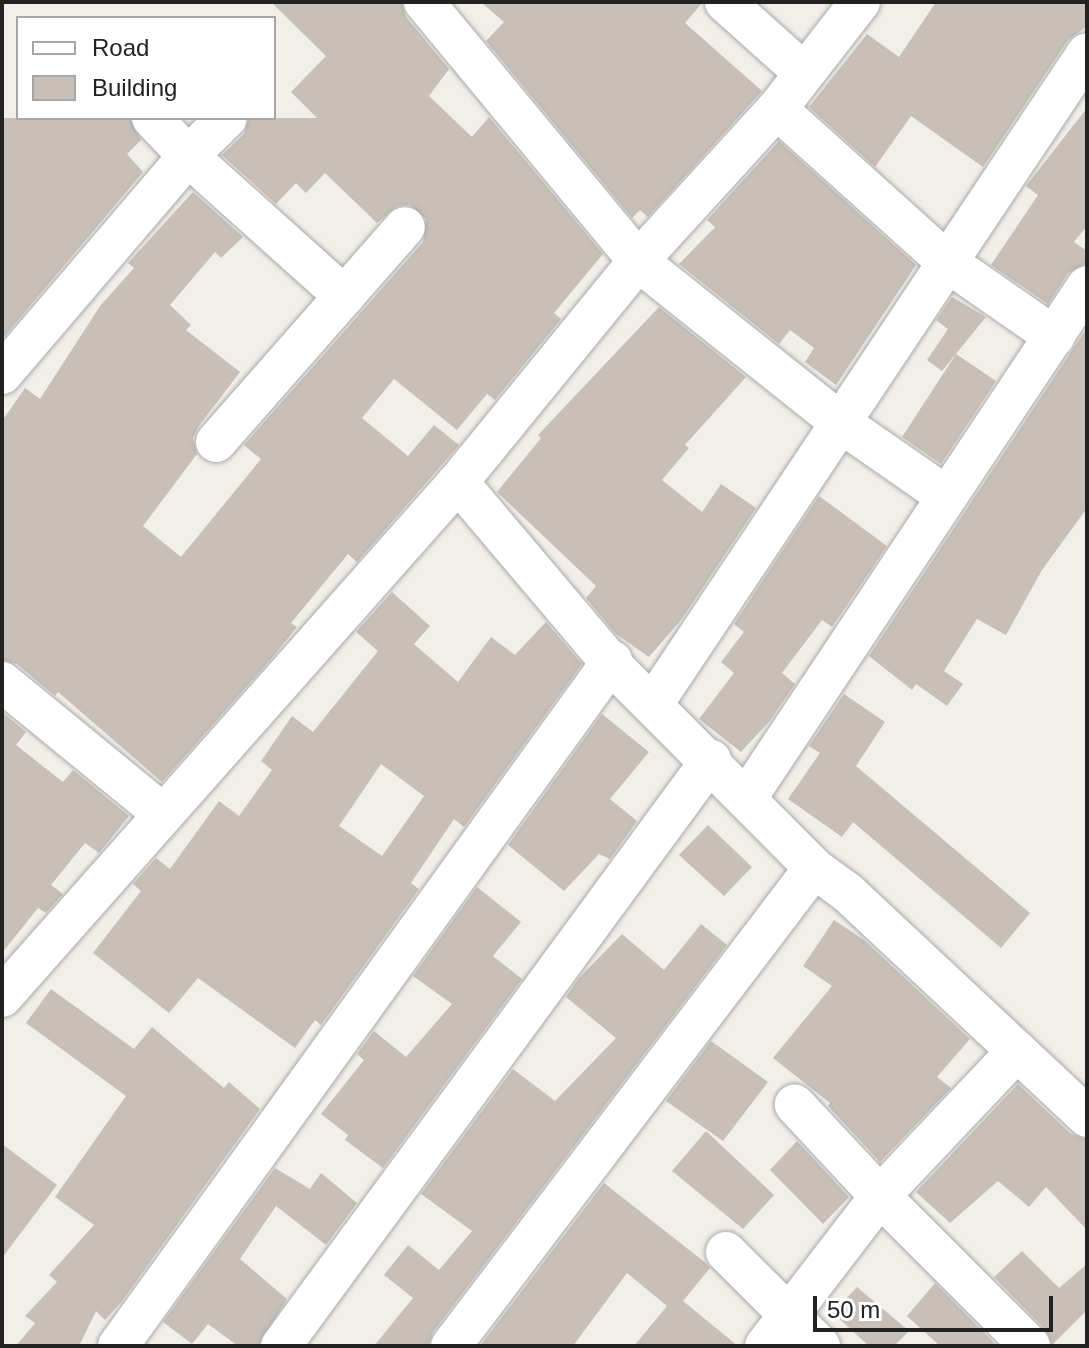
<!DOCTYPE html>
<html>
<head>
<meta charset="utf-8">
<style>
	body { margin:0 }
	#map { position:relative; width:1089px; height:1348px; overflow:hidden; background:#f2efe9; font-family:Arial,sans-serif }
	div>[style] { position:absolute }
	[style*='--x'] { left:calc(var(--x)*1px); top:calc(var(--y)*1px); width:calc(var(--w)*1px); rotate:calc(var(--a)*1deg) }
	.building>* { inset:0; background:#c7bfb8 }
	.roads { filter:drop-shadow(0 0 2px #a9a9a9) drop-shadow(0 0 2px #a9a9a9) }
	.minor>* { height:40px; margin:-20px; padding:0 20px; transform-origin:20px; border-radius:20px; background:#fff }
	span { translate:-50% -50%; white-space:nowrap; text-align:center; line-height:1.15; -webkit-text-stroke:6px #fff; paint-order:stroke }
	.frame { position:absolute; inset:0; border:4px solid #222; pointer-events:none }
	.legend { position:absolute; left:16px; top:16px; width:260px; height:104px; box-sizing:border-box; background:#fff; border:2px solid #a7a7a7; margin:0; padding:10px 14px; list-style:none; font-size:24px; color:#222 }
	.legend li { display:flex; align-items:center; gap:16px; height:40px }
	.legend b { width:40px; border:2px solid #a7a7a7 }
	.scale { position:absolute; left:813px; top:1296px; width:240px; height:36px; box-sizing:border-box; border:4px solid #222; border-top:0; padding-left:10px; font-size:24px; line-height:28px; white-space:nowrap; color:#222; -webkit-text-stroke:6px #fff; paint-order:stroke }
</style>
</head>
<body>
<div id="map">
	<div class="building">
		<i style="clip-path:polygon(271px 2px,402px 2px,406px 17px,449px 69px,429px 96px,472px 137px,489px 117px,603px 254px,554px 313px,561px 319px,495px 400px,487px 394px,457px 430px,394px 379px,362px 418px,408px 456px,434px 425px,459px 445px,357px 562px,348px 554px,291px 623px,297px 627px,271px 659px,162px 782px,58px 692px,55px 696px,17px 664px,2px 660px,2px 421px,25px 388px,40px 399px,100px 306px,134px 268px,128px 263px,193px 192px,243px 237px,221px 258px,215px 252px,170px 305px,191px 325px,186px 330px,240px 372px,198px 427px,193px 438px,197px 454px,143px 526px,181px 557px,261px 459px,244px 445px,423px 242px,426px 219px,410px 205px,397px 206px,377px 223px,325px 173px,306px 193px,296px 183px,276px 204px,222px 155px,244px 134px,249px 118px,317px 118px,291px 92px,326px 56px)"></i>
		<i style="clip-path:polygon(481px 2px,703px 2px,685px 23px,762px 91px,648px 217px,640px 210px,632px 218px,486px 41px,504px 22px)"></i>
		<i style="clip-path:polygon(936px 2px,1087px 2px,1087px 26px,1068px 40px,983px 167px,911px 116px,875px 167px,809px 107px,867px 34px,899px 57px)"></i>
		<i style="clip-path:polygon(1087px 108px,1087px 226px,1074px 242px,1087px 251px,1087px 263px,1068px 273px,1048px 304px,991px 265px,1038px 195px,1026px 186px)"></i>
		<i style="clip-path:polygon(2px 118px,130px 118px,141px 140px,127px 154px,143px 172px,2px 339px)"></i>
		<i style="clip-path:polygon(779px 141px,916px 265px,836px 385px,805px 362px,814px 348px,790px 330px,779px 344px,679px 264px,715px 227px,707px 220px)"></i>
		<i style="clip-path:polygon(952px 297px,986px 317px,942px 371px,927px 360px,948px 329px,936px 320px)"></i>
		<i style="clip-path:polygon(659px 307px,746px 377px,685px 445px,689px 448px,662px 480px,702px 512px,721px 484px,756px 508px,681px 620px,649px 657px,616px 634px,586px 598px,596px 586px,497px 492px,541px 438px,538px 435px)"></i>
		<i style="clip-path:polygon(1087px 328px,1087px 508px,1042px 570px,1006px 635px,977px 619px,944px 671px,963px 684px,947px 706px,916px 684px,912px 690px,869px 656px)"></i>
		<i style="clip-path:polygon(956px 354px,996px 381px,941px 464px,902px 437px)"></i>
		<i style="clip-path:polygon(819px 496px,887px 546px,832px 627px,822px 620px,782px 673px,795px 684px,769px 722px,741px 752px,699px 719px,734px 673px,721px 662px,744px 632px,734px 624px)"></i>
		<i style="clip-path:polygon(evenodd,392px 592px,430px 626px,414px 644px,458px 682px,491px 637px,515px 655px,546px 622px,582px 664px,464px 827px,454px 819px,411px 883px,419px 889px,321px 1025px,315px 1020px,295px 1048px,198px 978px,169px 1013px,93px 953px,141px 891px,133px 884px,156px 858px,170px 869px,219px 801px,239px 816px,272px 770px,261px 761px,292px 716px,313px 732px,378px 651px,356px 632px,392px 592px,381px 764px,424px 796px,382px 856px,339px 826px,381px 764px)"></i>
		<i style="clip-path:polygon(844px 694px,885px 722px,856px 766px,1030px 913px,1001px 948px,853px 822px,842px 837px,788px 799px,820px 753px,809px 746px)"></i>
		<i style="clip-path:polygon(2px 712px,26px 732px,16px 745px,63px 782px,73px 770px,129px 816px,99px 853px,85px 843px,51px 885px,63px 894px,46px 913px,38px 908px,2px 953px)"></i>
		<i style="clip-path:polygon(602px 714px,649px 752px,610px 799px,637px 821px,610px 859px,599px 854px,564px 891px,508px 845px)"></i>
		<i style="clip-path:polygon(708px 825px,752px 867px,724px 896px,679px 855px)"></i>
		<i style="clip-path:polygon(477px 887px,521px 922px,493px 956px,522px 979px,383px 1168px,345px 1140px,348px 1135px,321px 1114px,364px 1060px,357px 1054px,374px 1031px,406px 1057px,452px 1004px,413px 976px)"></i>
		<i style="clip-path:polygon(834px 920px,864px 940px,970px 1039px,937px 1077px,951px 1088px,880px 1162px,828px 1106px,830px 1103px,773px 1058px,832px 986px,803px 966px)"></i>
		<i style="clip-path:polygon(701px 924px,727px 945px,433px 1332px,428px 1346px,374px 1346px,413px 1298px,384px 1275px,408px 1245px,439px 1270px,472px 1231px,421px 1194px,513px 1069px,555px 1101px,616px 1038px,566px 997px,579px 978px,622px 934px,664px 970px)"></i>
		<i style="clip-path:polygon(51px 989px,134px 1049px,152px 1027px,224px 1088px,229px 1082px,260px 1109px,122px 1301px,105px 1320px,96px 1311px,79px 1346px,16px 1346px,35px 1323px,25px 1316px,57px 1282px,49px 1275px,94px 1225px,55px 1197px,126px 1096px,26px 1023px)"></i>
		<i style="clip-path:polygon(711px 1041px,768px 1082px,723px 1141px,666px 1101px)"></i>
		<i style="clip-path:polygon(1018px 1084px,1071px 1134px,1087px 1139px,1087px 1230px,1046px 1187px,1029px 1207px,998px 1181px,950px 1223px,916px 1192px)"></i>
		<i style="clip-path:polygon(706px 1131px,774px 1195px,743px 1229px,672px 1171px)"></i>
		<i style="clip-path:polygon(797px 1141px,849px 1197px,823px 1224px,770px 1170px)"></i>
		<i style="clip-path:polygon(2px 1144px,57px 1185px,2px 1258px)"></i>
		<i style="clip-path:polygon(275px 1168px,310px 1189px,321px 1173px,357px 1203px,326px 1245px,276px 1206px,240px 1259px,287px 1299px,258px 1346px,238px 1346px,208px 1324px,192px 1344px,163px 1322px)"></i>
		<i style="clip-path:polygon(604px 1183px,707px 1264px,710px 1268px,683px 1301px,738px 1346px,634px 1346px,667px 1306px,627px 1273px,573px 1346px,480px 1346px)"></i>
		<i style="clip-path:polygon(1022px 1251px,1059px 1288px,1087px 1264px,1087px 1310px,1052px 1345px,1046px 1330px,994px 1277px)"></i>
		<i style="clip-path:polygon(935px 1283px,997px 1346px,940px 1346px,907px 1316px)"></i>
		<i style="clip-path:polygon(857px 1287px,909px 1331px,894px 1346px,869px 1346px,833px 1313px)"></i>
	</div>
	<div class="roads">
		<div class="minor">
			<i style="--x:424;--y:2;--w:336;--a:50.4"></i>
			<i style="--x:638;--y:261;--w:260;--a:38.6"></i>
			<i style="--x:841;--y:423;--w:128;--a:34.8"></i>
			<i style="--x:725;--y:2;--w:106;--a:41.9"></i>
			<i style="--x:777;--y:109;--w:229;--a:42"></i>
			<i style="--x:947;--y:262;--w:131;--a:34.8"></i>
			<i style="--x:152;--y:118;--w:52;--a:46.5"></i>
			<i style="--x:188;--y:156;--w:210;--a:41.9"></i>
			<i style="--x:2;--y:374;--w:287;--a:-49.5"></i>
			<i style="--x:188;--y:156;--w:54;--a:-44.3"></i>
			<i style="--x:216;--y:442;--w:286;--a:-48.7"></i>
			<i style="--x:458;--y:482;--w:245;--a:49.8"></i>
			<i style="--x:616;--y:669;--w:281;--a:45.1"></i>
			<i style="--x:814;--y:868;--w:42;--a:36.3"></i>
			<i style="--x:848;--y:893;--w:328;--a:43.1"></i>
			<i style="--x:2;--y:682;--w:207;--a:39.3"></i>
			<i style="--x:653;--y:704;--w:782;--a:-56.31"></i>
			<i style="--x:748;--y:796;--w:612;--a:-56.39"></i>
			<i style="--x:2;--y:997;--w:688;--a:-48.48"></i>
			<i style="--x:458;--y:482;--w:285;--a:-50.8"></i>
			<i style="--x:638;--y:261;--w:206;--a:-47.6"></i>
			<i style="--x:777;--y:109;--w:135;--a:-52.2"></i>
			<i style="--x:1017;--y:1051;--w:199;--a:133.4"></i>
			<i style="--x:880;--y:1196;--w:212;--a:45"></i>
			<i style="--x:726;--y:1252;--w:133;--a:45"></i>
			<i style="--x:118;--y:1346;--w:845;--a:-54.2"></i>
			<i style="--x:281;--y:1346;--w:727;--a:-53.73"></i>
			<i style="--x:451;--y:1346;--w:600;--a:-52.79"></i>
			<i style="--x:765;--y:1346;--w:189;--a:-52.5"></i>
			<i style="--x:880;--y:1196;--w:125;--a:-133"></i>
		</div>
	</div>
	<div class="frame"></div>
	<ul class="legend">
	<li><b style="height:10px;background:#fff"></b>Road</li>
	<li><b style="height:22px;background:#c7bfb8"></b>Building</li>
	</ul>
	<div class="scale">50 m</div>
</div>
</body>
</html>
